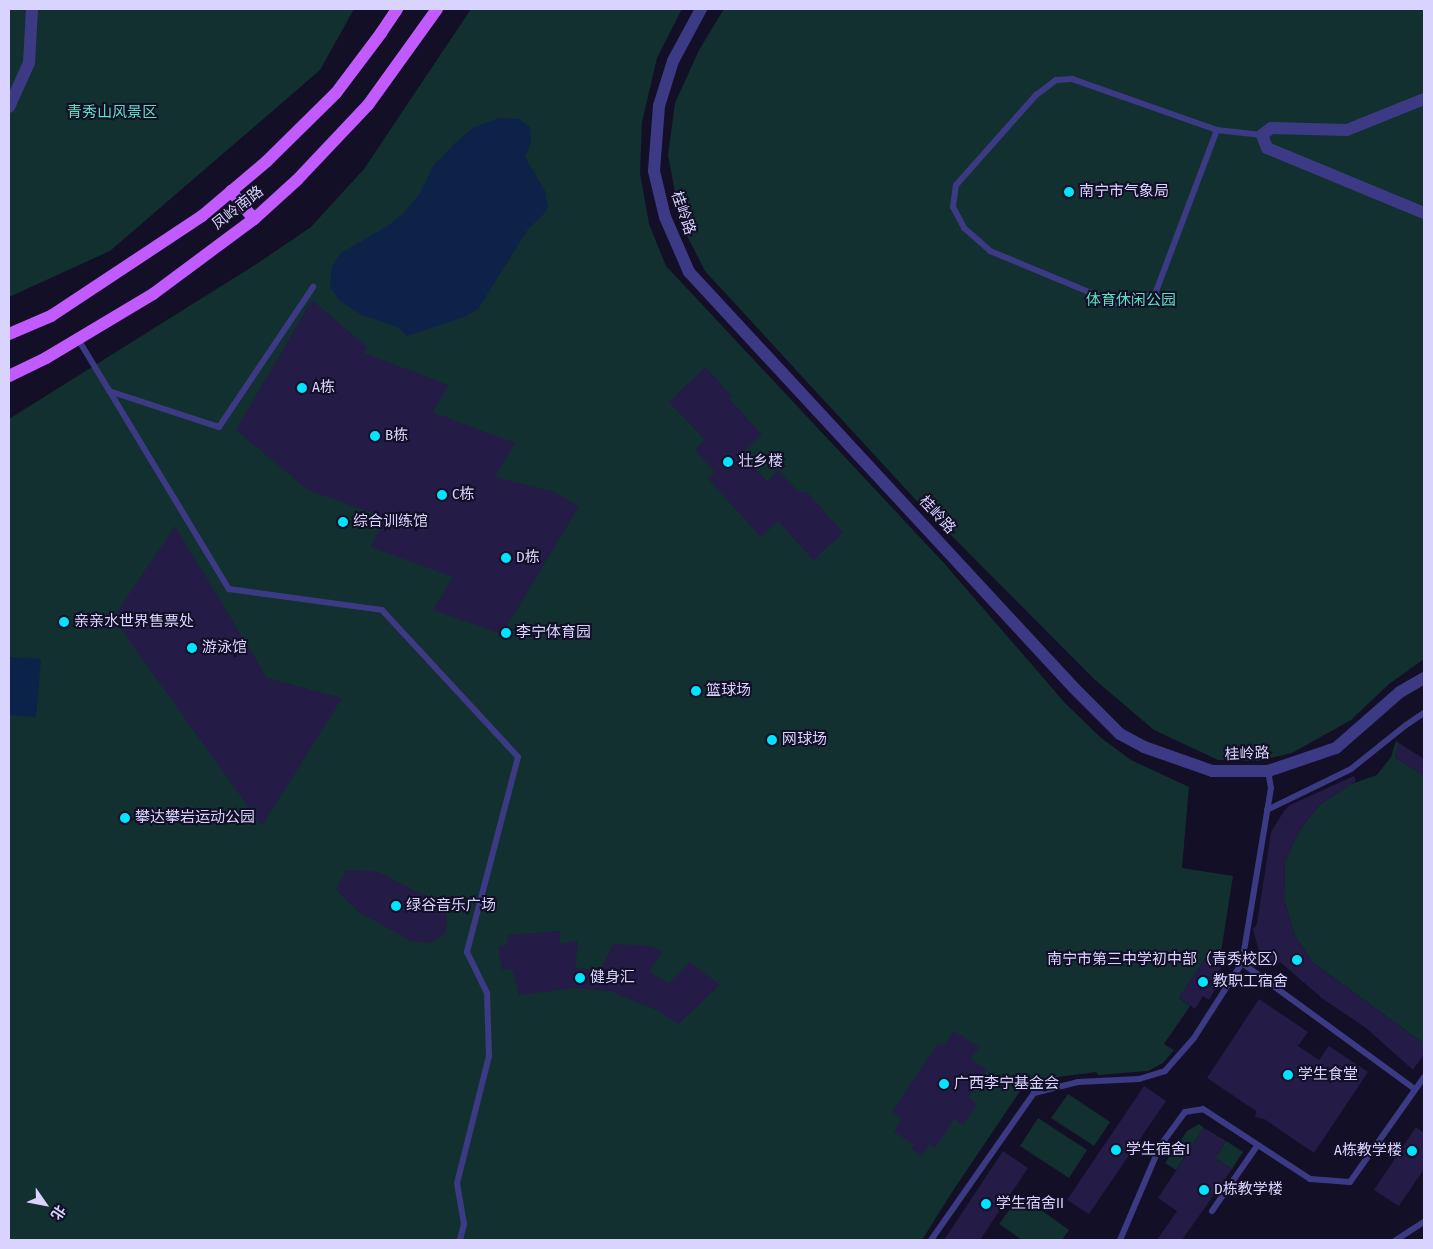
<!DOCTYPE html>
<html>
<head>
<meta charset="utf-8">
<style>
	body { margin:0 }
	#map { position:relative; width:1433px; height:1249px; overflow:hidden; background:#130f26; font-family:"Fira Sans Condensed","Noto Sans SC",sans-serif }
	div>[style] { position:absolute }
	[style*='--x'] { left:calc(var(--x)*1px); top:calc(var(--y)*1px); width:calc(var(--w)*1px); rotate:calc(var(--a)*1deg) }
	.green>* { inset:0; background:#12302f }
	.water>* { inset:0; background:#0c2248 }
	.building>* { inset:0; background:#241b47 }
	.service>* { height:6px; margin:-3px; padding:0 3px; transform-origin:3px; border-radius:3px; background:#3d3a85 }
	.minor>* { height:12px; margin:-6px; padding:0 6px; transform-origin:6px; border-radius:6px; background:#3d3a85 }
	.primary>* { height:12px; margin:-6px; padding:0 6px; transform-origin:6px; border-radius:6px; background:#c25bff }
	.dots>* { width:14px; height:14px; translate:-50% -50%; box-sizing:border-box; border:2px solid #130f26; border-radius:50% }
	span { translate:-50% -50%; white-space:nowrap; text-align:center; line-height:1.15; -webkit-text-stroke:4px #130f26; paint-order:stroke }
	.park-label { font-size:15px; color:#5fe0c0 }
	.poi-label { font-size:15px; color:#d9d4ff }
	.left { translate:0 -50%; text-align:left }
	.right { translate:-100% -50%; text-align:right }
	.street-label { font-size:15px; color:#d9d4ff }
	.frame { position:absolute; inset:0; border:10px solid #d9d4ff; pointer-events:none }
	.north { position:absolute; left:20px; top:1179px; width:50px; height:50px; -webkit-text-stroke:4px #130f26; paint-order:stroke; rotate:123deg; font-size:14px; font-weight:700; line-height:20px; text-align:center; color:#d9d4ff }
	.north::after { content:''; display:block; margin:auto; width:18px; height:22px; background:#d9d4ff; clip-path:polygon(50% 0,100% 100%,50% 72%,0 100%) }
</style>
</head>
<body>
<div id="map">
	<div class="green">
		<i style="clip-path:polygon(9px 9px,354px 9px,320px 70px,110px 251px,9px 297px)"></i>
		<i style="clip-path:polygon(471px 9px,682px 9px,657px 58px,642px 122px,640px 173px,649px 224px,666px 266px,943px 562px,1065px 703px,1100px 737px,1131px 760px,1189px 787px,1182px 868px,1233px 876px,1221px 952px,1210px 951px,1179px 998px,1190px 1006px,1164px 1044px,1174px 1050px,1163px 1063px,1148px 1071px,1098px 1075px,1096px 1072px,1027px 1081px,952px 1192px,922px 1240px,9px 1240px,9px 419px,261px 261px,311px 227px,364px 169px)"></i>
		<i style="clip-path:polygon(724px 9px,1424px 9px,1424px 659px,1389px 684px,1351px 720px,1292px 753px,1257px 761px,1218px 760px,1154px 730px,1094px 679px,915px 499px,705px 271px,681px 224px,668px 155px,675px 103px,699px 50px)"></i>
		<i style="clip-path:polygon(1396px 741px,1399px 743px,1395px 757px,1424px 776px,1424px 1044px,1312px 962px,1294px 934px,1284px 899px,1285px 861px,1299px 831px,1319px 805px,1351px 784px,1377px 775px,1391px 757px)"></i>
		<i style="clip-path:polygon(1068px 1094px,1110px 1122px,1094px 1146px,1051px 1118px)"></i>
		<i style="clip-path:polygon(1038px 1118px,1087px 1150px,1069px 1178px,1020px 1146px)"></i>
		<i style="clip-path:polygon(1199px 1124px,1204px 1128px,1176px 1170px,1165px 1163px,1187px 1131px)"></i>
		<i style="clip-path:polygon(1226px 1141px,1243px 1152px,1232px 1169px,1215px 1158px)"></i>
		<i style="clip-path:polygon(1020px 1195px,1069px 1230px,1062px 1240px,1022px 1240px,999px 1224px)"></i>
	</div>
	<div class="water">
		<i style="clip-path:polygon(499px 118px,519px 119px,530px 127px,531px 142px,525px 157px,545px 191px,548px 207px,543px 215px,528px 229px,478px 309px,464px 317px,407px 336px,397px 327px,362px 315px,340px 301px,330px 287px,332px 266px,341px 253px,386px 227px,403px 214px,420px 193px,434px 165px,455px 143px,474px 127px)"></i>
		<i style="clip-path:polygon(9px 657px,41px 659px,36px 717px,9px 715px)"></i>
	</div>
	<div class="building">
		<i style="clip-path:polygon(312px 300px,367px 347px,364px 353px,449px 385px,432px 412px,515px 443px,495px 477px,552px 491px,579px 506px,502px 634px,433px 610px,453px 577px,370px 547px,386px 518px,308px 490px,236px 430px)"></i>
		<i style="clip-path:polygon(705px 367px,732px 396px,729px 399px,762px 434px,742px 454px,767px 481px,778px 470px,799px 492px,807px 492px,843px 533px,813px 560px,778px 521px,761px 537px,708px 479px,715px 472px,695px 450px,705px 440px,669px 402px)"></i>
		<i style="clip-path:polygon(175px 526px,267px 678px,342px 698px,262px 826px,113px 618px)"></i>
		<i style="clip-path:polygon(1399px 743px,1424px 759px,1424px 776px,1395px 757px)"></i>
		<i style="clip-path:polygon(1354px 776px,1356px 781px,1319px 805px,1299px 831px,1285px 861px,1284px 899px,1294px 934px,1312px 962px,1424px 1044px,1424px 1054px,1413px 1070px,1366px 1028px,1323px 999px,1280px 962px,1276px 966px,1268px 964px,1259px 951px,1253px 929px,1257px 924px,1271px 832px,1284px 811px,1290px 805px)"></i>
		<i style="clip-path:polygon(346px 870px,376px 871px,433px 900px,447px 915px,446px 933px,431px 943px,411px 941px,359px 912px,336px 890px)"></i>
		<i style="clip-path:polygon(560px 931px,560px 944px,578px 941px,575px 968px,601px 970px,613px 944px,651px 946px,662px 952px,649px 972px,669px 983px,690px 962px,720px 985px,678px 1024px,656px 1010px,610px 991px,575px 988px,519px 995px,512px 969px,502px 970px,498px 947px,507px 945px,508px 935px)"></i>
		<i style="clip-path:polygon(1210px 951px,1226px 961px,1213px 980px,1219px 983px,1209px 1000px,1203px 996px,1195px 1009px,1179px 998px)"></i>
		<i style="clip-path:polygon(1259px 999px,1308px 1032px,1298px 1046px,1319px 1060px,1329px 1046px,1368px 1072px,1314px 1153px,1264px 1119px,1255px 1117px,1256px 1111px,1207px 1078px)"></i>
		<i style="clip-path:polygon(954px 1031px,979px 1047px,971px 1059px,987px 1070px,968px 1098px,977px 1104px,963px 1125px,954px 1119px,935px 1148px,929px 1144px,922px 1156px,911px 1149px,914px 1145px,894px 1132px,902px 1119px,892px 1112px,938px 1043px,944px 1046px)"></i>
		<i style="clip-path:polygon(1144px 1086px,1166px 1101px,1089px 1214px,1067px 1200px)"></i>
		<i style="clip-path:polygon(1416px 1127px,1424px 1133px,1424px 1169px,1399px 1206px,1374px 1190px)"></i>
		<i style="clip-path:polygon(1204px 1128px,1226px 1141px,1215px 1158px,1232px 1169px,1182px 1240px,1157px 1240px,1177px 1211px,1158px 1198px)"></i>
		<i style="clip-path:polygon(1003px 1151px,1028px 1168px,980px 1240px,944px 1240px)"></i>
	</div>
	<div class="service">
		<i style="--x:1217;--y:130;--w:154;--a:-160.6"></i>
		<i style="--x:1072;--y:79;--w:16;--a:176"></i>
		<i style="--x:1056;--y:80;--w:25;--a:143"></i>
		<i style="--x:1036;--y:95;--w:120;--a:131.6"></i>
		<i style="--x:956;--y:185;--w:22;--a:98"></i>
		<i style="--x:953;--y:207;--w:24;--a:62"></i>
		<i style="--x:964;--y:228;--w:35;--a:41"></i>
		<i style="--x:990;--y:251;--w:139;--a:22.5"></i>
		<i style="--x:1118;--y:304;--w:38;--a:-15"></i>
		<i style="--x:1155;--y:294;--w:175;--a:-69.3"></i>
		<i style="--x:1217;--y:130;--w:45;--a:6.3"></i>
		<i style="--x:78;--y:339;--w:292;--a:58.9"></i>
		<i style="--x:229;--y:589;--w:154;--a:7.8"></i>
		<i style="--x:382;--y:610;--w:200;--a:47.2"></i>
		<i style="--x:518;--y:757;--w:202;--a:104.7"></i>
		<i style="--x:467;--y:952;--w:46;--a:64"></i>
		<i style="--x:487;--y:993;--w:63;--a:88.2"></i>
		<i style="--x:489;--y:1056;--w:131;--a:104.1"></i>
		<i style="--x:457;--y:1183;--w:42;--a:80.3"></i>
		<i style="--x:464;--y:1224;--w:16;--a:104"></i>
		<i style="--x:109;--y:391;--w:116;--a:18.1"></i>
		<i style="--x:219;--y:427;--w:169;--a:-56.1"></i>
		<i style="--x:1267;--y:810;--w:93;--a:-26"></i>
		<i style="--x:1351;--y:769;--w:70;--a:-38.7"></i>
		<i style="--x:1406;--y:725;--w:22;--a:-34"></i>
		<i style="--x:1242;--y:963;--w:214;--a:36.1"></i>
		<i style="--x:1212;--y:1211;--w:79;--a:-55.3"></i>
		<i style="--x:931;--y:1240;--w:179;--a:-55"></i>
		<i style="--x:1034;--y:1093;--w:45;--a:-14"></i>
		<i style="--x:1078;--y:1082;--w:61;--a:-2.8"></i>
		<i style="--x:1139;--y:1079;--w:27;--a:-17"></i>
		<i style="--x:1165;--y:1071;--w:44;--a:-48.7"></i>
		<i style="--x:1194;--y:1038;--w:89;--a:-57.4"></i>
		<i style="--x:1242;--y:963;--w:177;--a:-80.6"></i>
		<i style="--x:1271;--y:788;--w:17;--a:-100"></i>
		<i style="--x:1120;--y:1240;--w:102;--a:-66.9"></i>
		<i style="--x:1160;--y:1146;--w:42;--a:-53.7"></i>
		<i style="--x:1185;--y:1112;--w:18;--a:-9"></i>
		<i style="--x:1203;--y:1109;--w:128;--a:33.2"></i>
		<i style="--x:1310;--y:1179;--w:40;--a:4.3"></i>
		<i style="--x:1350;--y:1182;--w:128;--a:-54.8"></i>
		<i style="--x:1396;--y:1240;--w:33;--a:-33"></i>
	</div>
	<div class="minor">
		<i style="--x:701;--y:9;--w:59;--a:118.3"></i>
		<i style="--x:673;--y:61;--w:47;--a:107.3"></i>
		<i style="--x:659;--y:106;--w:65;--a:94.4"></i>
		<i style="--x:654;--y:171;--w:47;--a:76.6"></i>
		<i style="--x:665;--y:217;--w:60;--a:66.4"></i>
		<i style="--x:689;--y:272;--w:565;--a:47.22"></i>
		<i style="--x:1073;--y:687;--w:66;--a:45"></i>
		<i style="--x:1120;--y:734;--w:27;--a:28"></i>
		<i style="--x:1144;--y:747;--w:72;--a:19.4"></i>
		<i style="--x:1212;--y:771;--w:56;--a:0"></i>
		<i style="--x:1268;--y:771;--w:72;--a:-18.7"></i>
		<i style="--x:1336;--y:748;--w:85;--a:-41.2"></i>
		<i style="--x:1400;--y:692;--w:28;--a:-30"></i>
		<i style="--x:1424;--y:99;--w:83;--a:158.1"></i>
		<i style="--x:1347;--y:130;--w:76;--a:-178.5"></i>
		<i style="--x:1271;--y:128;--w:11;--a:142"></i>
		<i style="--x:1262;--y:135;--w:14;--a:69"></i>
		<i style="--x:1267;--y:148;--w:170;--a:22.5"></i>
		<i style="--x:9;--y:107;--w:48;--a:-65.6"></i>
		<i style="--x:29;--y:63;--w:54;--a:-86.8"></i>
	</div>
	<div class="primary">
		<i style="--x:231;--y:191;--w:36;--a:51"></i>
		<i style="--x:9;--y:334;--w:46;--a:-23.2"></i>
		<i style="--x:51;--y:316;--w:181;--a:-33.5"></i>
		<i style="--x:202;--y:216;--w:85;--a:-40.2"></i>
		<i style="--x:267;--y:161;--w:97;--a:-44.6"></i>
		<i style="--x:336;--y:93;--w:75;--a:-53.1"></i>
		<i style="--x:381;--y:33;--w:29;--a:-56"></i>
		<i style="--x:9;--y:376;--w:41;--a:-25.9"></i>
		<i style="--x:46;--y:358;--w:125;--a:-30.9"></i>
		<i style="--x:153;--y:294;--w:126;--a:-36.6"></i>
		<i style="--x:254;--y:219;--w:58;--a:-42.2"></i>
		<i style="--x:297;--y:180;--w:103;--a:-46.6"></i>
		<i style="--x:368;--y:105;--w:118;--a:-54.3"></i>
	</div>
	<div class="dots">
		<i style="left:1069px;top:192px;background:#00e5ff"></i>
		<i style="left:302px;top:388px;background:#00e5ff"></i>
		<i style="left:375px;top:436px;background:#00e5ff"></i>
		<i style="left:728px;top:462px;background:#00e5ff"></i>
		<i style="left:442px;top:495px;background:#00e5ff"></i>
		<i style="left:343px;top:522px;background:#00e5ff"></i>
		<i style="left:506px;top:558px;background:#00e5ff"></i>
		<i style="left:64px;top:622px;background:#00e5ff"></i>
		<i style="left:506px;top:633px;background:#00e5ff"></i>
		<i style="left:192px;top:648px;background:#00e5ff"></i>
		<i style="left:696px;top:691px;background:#00e5ff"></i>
		<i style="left:772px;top:740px;background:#00e5ff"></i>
		<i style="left:125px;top:818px;background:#00e5ff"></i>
		<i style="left:396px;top:906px;background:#00e5ff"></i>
		<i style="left:1297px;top:960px;background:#00e5ff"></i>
		<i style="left:580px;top:978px;background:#00e5ff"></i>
		<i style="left:1203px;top:982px;background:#00e5ff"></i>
		<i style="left:1288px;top:1075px;background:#00e5ff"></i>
		<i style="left:944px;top:1084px;background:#00e5ff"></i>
		<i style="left:1116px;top:1150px;background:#00e5ff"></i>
		<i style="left:1412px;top:1151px;background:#00e5ff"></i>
		<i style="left:1204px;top:1190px;background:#00e5ff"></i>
		<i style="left:986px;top:1204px;background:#00e5ff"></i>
	</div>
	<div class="park-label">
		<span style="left:112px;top:113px">青秀山风景区</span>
		<span style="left:1131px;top:301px">体育休闲公园</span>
	</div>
	<div class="poi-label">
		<span class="left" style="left:1079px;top:192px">南宁市气象局</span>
		<span class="left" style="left:312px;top:388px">A栋</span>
		<span class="left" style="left:385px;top:436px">B栋</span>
		<span class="left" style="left:738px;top:462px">壮乡楼</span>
		<span class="left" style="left:452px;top:495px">C栋</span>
		<span class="left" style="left:353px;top:522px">综合训练馆</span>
		<span class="left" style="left:516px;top:558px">D栋</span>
		<span class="left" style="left:74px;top:622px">亲亲水世界售票处</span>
		<span class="left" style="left:516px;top:633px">李宁体育园</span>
		<span class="left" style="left:202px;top:648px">游泳馆</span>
		<span class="left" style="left:706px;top:691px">篮球场</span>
		<span class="left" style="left:782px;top:740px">网球场</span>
		<span class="left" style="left:135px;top:818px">攀达攀岩运动公园</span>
		<span class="left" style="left:406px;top:906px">绿谷音乐广场</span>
		<span class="right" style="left:1287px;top:960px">南宁市第三中学初中部（青秀校区）</span>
		<span class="left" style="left:590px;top:978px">健身汇</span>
		<span class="left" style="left:1213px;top:982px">教职工宿舍</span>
		<span class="left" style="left:1298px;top:1075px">学生食堂</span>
		<span class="left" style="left:954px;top:1084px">广西李宁基金会</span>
		<span class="left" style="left:1126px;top:1150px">学生宿舍I</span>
		<span class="right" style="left:1402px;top:1151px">A栋教学楼</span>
		<span class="left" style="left:1214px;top:1190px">D栋教学楼</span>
		<span class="left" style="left:996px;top:1204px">学生宿舍II</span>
	</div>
	<div class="street-label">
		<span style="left:238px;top:208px;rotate:-38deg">凤岭南路</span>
		<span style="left:683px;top:213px;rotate:71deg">桂岭路</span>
		<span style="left:937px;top:515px;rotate:47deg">桂岭路</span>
		<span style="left:1247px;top:754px;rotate:-2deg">桂岭路</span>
	</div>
	<div class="frame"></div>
	<div class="north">北</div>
</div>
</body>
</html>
